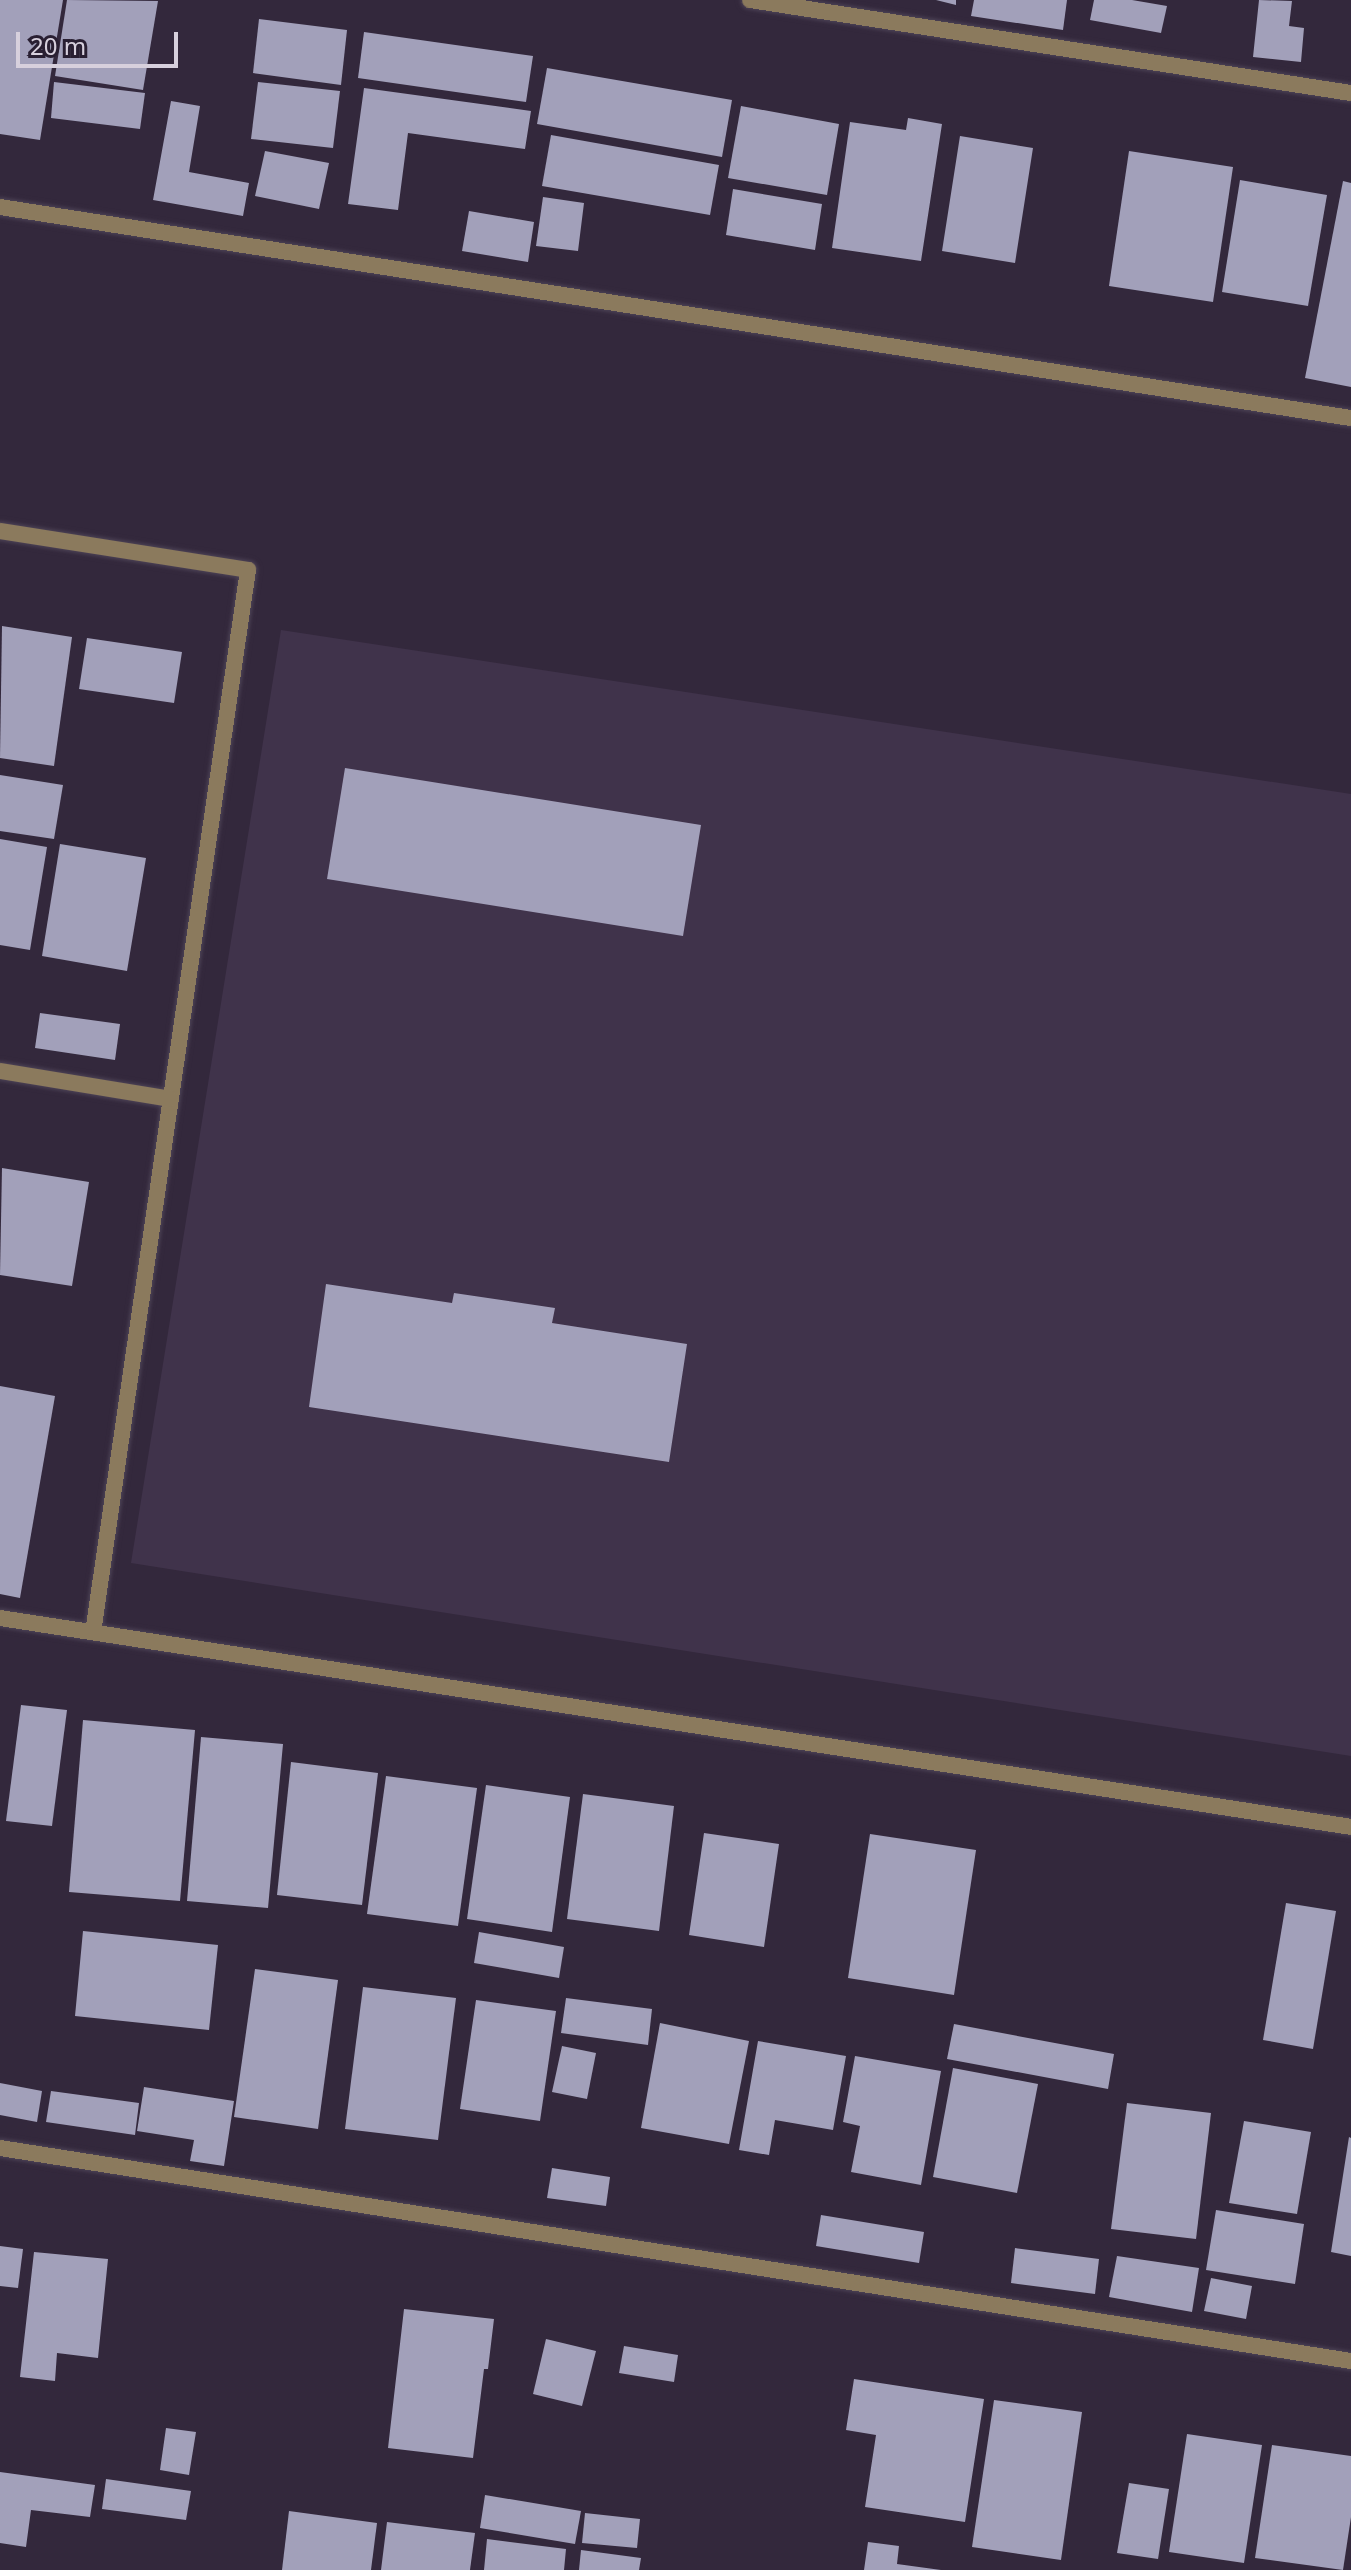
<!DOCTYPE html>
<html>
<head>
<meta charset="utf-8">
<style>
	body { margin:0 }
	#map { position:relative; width:1351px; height:2570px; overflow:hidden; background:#33283c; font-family:"Noto Sans",sans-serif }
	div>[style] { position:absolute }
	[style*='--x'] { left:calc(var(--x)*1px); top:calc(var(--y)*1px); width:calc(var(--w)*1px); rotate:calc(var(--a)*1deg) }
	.built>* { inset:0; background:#40334b }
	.building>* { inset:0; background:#a2a0ba }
	.roads { filter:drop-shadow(0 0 2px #4d4356) drop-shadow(0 0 2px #4d4356) }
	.street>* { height:16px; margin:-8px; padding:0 8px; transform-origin:8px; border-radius:8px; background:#8b7a5d }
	span { translate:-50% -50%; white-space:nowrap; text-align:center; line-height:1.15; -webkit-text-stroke:8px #291f32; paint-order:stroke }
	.scale { position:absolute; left:16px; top:32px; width:162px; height:36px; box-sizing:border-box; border:4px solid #d7d0dd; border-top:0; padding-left:10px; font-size:24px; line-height:28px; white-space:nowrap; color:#d7d0dd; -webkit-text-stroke:6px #291f32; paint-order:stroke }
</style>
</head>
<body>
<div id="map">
	<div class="built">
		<i style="clip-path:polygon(281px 630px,1351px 794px,1351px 1756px,131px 1563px)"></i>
	</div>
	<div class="building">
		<i style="clip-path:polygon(0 0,63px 0,40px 140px,0 134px)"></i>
		<i style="clip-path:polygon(67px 0,158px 1px,143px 90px,55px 76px)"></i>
		<i style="clip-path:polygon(936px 0,956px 0,956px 5px)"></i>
		<i style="clip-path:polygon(974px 0,1067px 0,1063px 30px,971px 16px)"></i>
		<i style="clip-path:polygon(1094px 0,1132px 0,1167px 6px,1161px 33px,1090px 20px)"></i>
		<i style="clip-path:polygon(1259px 0,1292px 1px,1289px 26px,1304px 28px,1301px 62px,1253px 57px)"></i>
		<i style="clip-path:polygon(259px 19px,347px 30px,341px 85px,253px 73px)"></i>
		<i style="clip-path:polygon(364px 32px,533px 56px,526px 102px,358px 78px)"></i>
		<i style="clip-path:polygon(547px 68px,732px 100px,722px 157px,537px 124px)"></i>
		<i style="clip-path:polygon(54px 82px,145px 93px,140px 129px,51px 118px)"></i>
		<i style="clip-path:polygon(258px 82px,340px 91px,333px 148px,251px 139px)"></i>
		<i style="clip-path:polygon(364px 88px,531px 111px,525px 149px,408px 133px,398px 210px,348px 204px)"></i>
		<i style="clip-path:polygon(171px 101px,200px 106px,189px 172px,249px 183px,243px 216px,153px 200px)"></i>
		<i style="clip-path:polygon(741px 106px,839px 124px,827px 195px,728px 178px)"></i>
		<i style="clip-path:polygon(908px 118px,942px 124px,921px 261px,832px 248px,850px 122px,906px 130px)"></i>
		<i style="clip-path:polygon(551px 135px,719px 165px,710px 215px,542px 186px)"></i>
		<i style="clip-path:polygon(960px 136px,1033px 148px,1015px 263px,942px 251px)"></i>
		<i style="clip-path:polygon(265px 151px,329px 163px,319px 209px,255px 196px)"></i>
		<i style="clip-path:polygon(1129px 151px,1233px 167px,1213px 302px,1109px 286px)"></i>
		<i style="clip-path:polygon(1240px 180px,1327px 195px,1308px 306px,1222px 292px)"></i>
		<i style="clip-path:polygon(1343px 181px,1351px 183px,1351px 387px,1305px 378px)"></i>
		<i style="clip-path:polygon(733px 189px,822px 204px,815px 250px,726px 235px)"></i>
		<i style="clip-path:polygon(543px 197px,584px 203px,578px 251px,536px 246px)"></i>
		<i style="clip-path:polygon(469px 211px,534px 222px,528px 262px,462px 251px)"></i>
		<i style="clip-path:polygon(2px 626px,72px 637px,54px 766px,0 758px)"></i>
		<i style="clip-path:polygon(87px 638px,182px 652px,174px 703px,79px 689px)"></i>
		<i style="clip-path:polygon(345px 768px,701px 825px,683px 936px,327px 879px)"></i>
		<i style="clip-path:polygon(0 775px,63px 785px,54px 839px,0 831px)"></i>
		<i style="clip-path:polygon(0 839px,47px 847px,30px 950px,0 945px)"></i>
		<i style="clip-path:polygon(60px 844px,146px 858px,127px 971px,42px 956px)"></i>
		<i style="clip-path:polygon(40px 1013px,120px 1024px,115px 1060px,35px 1048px)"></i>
		<i style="clip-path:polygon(2px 1168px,89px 1182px,72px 1286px,0 1275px)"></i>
		<i style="clip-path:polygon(326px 1284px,452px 1303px,454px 1293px,555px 1308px,552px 1323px,687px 1344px,669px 1462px,309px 1407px)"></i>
		<i style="clip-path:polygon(0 1386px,55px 1396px,20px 1598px,0 1594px)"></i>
		<i style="clip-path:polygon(21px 1705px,67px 1710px,52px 1826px,6px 1821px)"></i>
		<i style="clip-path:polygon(83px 1720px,195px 1730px,180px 1901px,69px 1892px)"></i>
		<i style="clip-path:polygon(201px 1737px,283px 1744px,268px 1908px,187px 1901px)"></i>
		<i style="clip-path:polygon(291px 1762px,378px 1773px,362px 1905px,277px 1895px)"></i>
		<i style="clip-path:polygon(386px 1776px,477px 1788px,458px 1926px,367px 1914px)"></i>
		<i style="clip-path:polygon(486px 1785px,570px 1797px,552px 1932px,467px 1919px)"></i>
		<i style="clip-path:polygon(583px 1794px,674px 1806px,659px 1931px,567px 1919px)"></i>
		<i style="clip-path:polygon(704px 1833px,779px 1844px,764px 1947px,689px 1935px)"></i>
		<i style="clip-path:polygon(870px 1834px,976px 1850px,954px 1995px,848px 1978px)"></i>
		<i style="clip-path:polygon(1286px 1903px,1336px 1911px,1313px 2049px,1263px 2040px)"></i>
		<i style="clip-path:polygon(83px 1931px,218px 1945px,209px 2030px,75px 2016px)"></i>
		<i style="clip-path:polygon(479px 1932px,564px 1947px,559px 1978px,474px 1963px)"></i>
		<i style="clip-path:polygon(255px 1969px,338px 1980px,318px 2129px,234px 2117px)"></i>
		<i style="clip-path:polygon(363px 1987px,456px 1998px,438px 2140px,345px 2129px)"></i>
		<i style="clip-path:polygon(566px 1998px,652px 2009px,648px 2045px,561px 2033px)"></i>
		<i style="clip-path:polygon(476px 2000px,556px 2011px,540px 2121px,460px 2109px)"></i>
		<i style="clip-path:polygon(660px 2023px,749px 2041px,729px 2144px,641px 2128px)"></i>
		<i style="clip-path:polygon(954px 2024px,1114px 2054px,1108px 2089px,947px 2059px)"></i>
		<i style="clip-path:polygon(758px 2041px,846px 2056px,833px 2130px,775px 2120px,769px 2155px,739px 2150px)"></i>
		<i style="clip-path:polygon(562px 2046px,596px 2053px,587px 2099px,552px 2092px)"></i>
		<i style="clip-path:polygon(855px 2056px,941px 2071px,921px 2185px,851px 2172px,860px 2126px,843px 2122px)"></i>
		<i style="clip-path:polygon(953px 2068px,1038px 2084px,1017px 2193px,933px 2177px)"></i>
		<i style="clip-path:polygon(0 2083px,42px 2091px,37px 2122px,0 2115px)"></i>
		<i style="clip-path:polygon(144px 2087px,234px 2101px,224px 2166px,190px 2161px,194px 2140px,137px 2131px)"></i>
		<i style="clip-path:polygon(51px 2091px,139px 2103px,135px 2135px,46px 2122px)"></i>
		<i style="clip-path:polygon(1127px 2103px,1211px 2113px,1196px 2239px,1111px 2229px)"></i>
		<i style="clip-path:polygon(1244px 2121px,1311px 2132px,1297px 2214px,1229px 2203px)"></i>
		<i style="clip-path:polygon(1349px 2137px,1351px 2138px,1351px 2256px,1331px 2252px)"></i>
		<i style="clip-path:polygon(552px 2168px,610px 2177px,606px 2206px,547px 2198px)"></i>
		<i style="clip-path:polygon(1216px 2210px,1304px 2224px,1295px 2284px,1206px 2270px)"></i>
		<i style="clip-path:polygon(821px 2215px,924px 2232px,919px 2263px,816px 2246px)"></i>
		<i style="clip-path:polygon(0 2246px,23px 2249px,18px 2288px,0 2286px)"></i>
		<i style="clip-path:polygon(1015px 2248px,1099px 2259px,1095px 2294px,1011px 2283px)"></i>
		<i style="clip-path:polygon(34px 2252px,108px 2259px,98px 2358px,57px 2353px,55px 2381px,20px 2377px)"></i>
		<i style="clip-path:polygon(1117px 2256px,1199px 2268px,1192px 2312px,1109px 2297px)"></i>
		<i style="clip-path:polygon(1211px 2278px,1252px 2286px,1246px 2319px,1204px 2311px)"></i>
		<i style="clip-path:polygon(404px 2309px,494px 2319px,488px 2369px,484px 2369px,473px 2458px,388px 2448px)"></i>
		<i style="clip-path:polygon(546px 2339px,596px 2351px,582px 2406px,533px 2394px)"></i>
		<i style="clip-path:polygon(624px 2346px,678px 2355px,674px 2382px,619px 2373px)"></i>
		<i style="clip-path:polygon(854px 2379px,984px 2399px,965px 2522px,865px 2507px,876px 2435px,846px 2430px)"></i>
		<i style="clip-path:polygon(994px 2400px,1082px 2412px,1061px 2560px,972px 2547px)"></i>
		<i style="clip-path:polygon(166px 2428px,196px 2432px,189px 2475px,160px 2470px)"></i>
		<i style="clip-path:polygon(1187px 2434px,1262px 2445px,1244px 2563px,1169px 2552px)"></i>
		<i style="clip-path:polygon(1272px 2445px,1351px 2456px,1351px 2517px,1343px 2570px,1255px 2558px)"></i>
		<i style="clip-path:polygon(0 2472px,95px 2485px,90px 2517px,31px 2510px,26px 2547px,0 2543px)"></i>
		<i style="clip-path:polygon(106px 2479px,191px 2491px,186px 2520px,102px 2509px)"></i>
		<i style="clip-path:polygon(1129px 2483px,1169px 2489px,1158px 2559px,1117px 2553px)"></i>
		<i style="clip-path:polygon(485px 2495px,581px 2511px,575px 2544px,480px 2528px)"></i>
		<i style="clip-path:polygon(289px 2511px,377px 2523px,371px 2570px,282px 2570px)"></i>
		<i style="clip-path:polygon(585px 2513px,640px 2519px,637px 2548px,582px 2543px)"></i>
		<i style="clip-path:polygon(387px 2522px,475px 2533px,470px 2570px,381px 2570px)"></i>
		<i style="clip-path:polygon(487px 2539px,566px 2549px,564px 2570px,484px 2570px)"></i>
		<i style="clip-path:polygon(868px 2542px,899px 2546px,897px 2564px,941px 2570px,864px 2570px)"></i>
		<i style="clip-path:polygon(581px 2550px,641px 2558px,639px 2570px,579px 2570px)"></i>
	</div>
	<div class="roads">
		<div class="street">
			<i style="--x:750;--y:0;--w:608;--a:8.8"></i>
			<i style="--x:0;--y:207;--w:1367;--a:8.88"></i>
			<i style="--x:0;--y:531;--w:251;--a:8.9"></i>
			<i style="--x:248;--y:570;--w:1073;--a:98.3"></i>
			<i style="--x:0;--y:1071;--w:173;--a:9.3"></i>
			<i style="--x:0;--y:1618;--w:1367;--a:8.79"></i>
			<i style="--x:0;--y:2148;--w:1368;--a:8.96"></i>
		</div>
	</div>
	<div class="scale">20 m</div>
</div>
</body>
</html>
